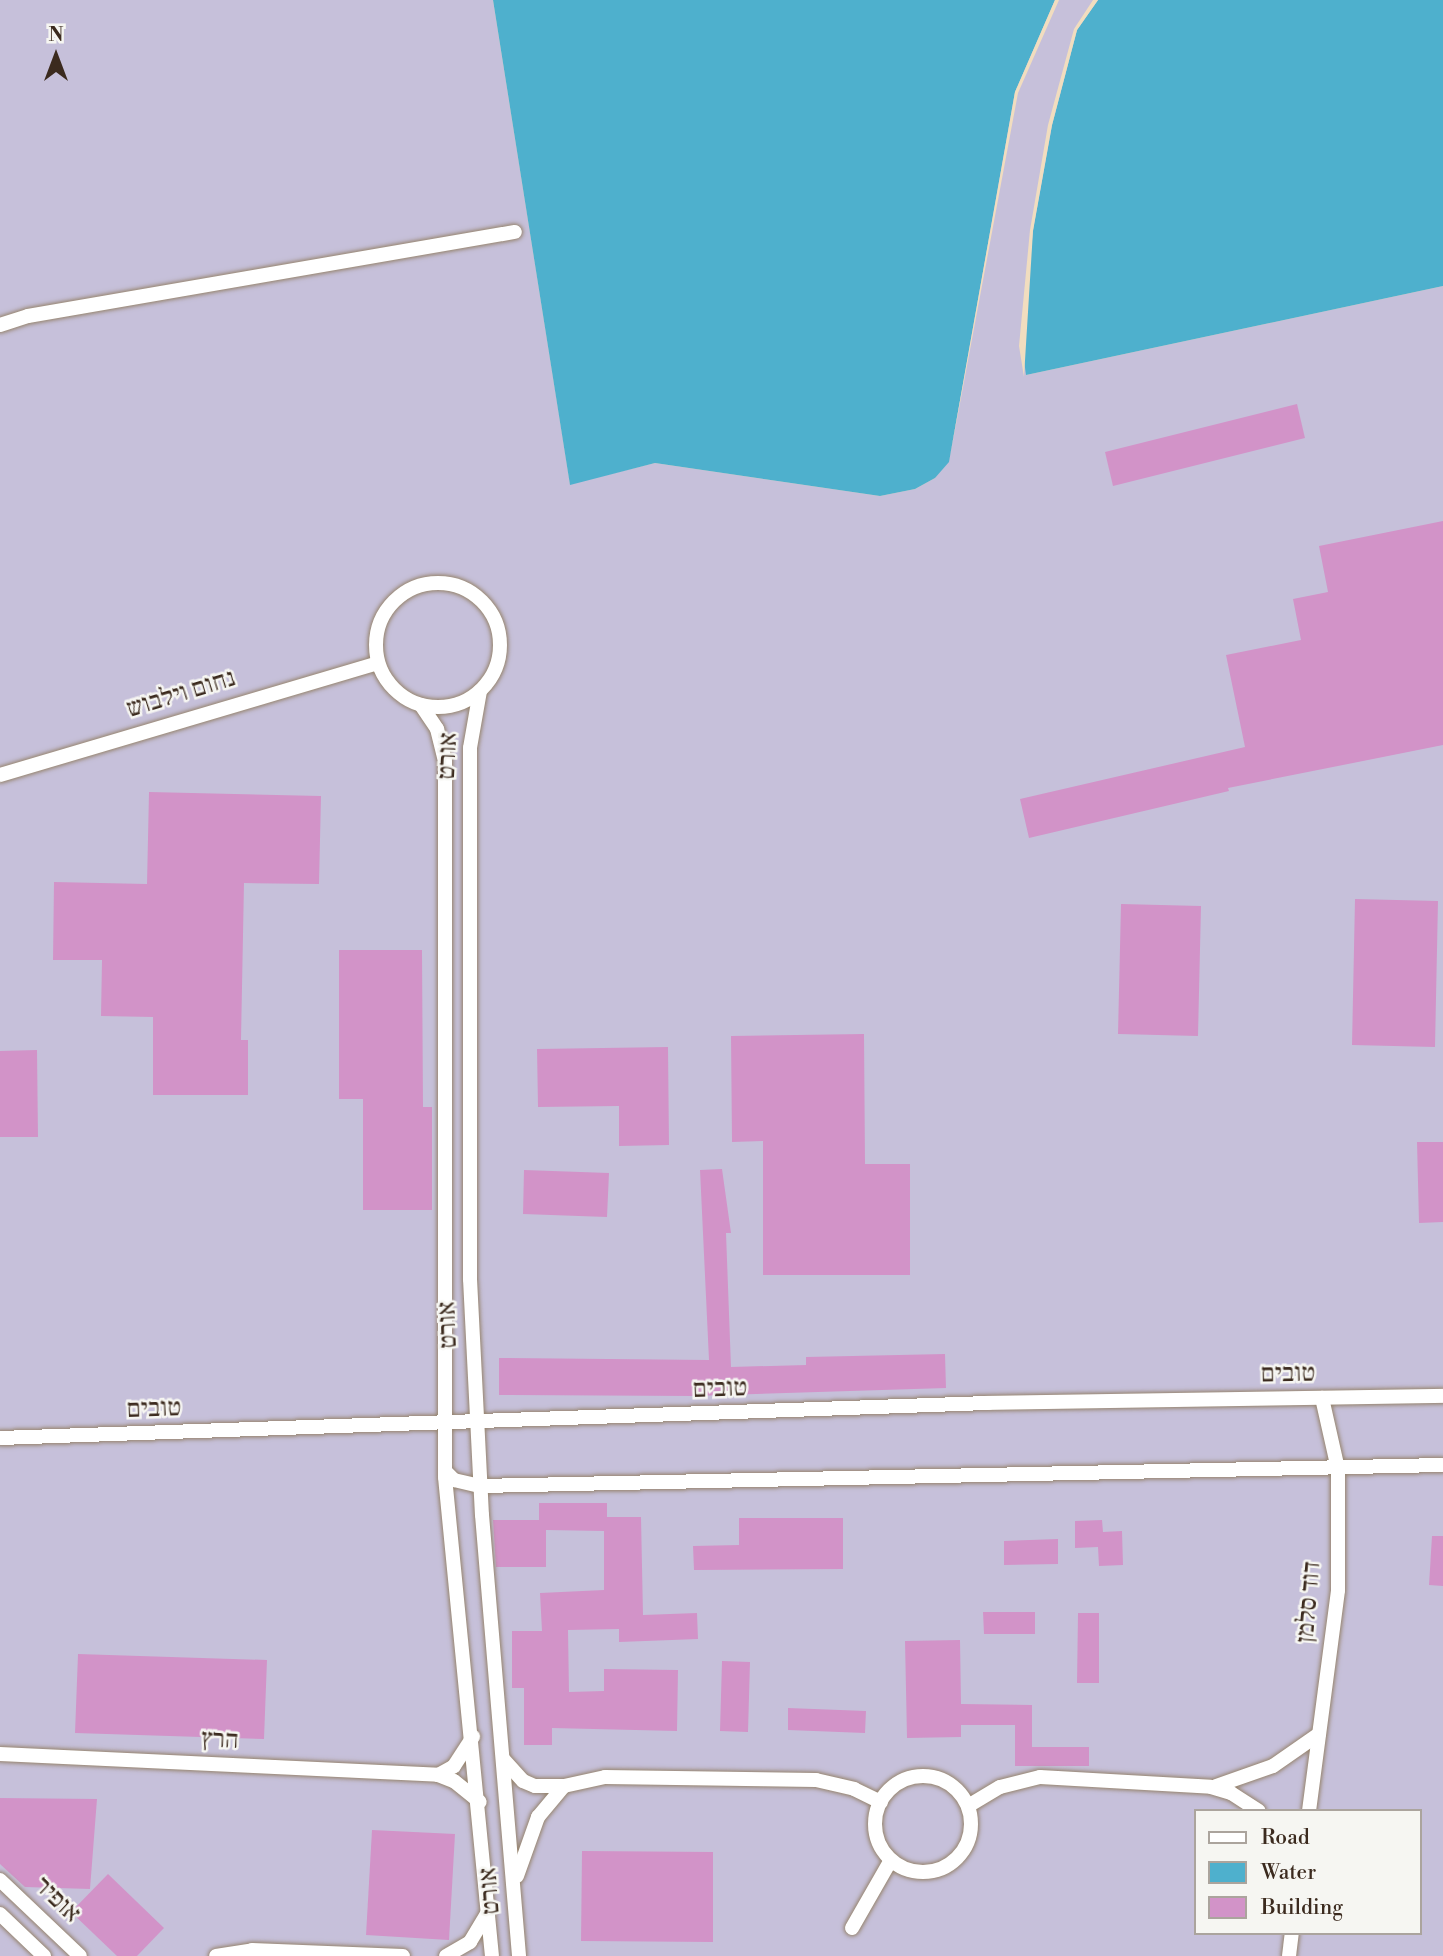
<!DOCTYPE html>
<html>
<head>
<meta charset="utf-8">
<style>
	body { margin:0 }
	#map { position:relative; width:1443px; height:1956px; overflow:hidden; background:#f1ddbf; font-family:"Libre Bodoni","Frank Ruhl Libre",serif }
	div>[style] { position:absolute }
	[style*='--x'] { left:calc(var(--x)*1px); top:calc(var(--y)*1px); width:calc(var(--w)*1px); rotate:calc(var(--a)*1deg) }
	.industrial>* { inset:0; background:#c6c0da }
	.water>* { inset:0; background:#4eb0cd }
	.pier>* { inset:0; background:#f1ddbf }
	.building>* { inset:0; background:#d293c8 }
	.roads { filter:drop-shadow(0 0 2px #96846e) drop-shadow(0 0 2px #96846e) }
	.street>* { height:14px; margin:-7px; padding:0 7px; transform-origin:7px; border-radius:7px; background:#fff }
	.street>.ring { margin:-7px; padding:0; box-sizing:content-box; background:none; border:14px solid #fff; border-radius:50% }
	span { translate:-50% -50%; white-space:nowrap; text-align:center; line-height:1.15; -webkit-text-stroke:5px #f6f6f2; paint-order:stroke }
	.street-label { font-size:26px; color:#3b2a1e }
	.legend { position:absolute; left:1194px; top:1809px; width:228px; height:126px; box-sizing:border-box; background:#f6f6f2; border:2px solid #aba49d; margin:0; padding:9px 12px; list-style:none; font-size:21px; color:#3b2a1e }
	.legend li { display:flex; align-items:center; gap:14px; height:35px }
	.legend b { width:35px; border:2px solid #aba49d }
	.north { position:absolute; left:21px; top:21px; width:70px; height:70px; -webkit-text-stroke:5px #f6f6f2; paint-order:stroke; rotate:0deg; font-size:19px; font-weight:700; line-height:28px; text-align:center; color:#3b2a1e }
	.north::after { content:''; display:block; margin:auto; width:24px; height:32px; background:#3b2a1e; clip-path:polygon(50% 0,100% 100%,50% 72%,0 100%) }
</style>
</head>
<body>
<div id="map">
	<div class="industrial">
		<i style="clip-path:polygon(evenodd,0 0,493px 0,570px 484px,655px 463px,880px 496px,915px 489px,935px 478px,1015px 92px,1055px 0,1098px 0,1077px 30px,1052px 125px,1026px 375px,1443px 286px,1443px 1956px,0 1956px,0 0,1196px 1811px,1420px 1811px,1420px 1933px,1196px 1933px,1196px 1811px)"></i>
	</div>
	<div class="water">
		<i style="clip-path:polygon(493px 0,1055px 0,1015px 92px,949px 462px,935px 478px,915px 489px,880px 496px,655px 463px,570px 485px)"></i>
		<i style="clip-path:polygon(1098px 0,1443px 0,1443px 286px,1026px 375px,1022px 346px,1033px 230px,1052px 125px,1077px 30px)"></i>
	</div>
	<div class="pier">
		<i style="clip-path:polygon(1055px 0,1059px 0,1018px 93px,949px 462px,1015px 92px)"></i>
		<i style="clip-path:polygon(1093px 0,1098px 0,1077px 30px,1052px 125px,1033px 231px,1024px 377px,1019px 346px,1030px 230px,1048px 125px,1074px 29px)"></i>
	</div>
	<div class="building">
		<i style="clip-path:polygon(1297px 404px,1305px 438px,1113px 486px,1105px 452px)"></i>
		<i style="clip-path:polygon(1443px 521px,1443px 745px,1228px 788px,1229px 791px,1029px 838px,1020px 799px,1245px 747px,1226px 655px,1301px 640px,1293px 599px,1328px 592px,1319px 546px)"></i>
		<i style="clip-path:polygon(149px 792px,321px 796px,319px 884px,244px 883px,241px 1040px,248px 1040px,248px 1095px,153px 1095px,153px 1017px,101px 1016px,102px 960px,53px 960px,54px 882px,147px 884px)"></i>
		<i style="clip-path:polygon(1355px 899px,1438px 901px,1435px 1047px,1352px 1045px)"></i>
		<i style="clip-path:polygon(1121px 904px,1201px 906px,1198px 1036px,1118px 1034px)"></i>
		<i style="clip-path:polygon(339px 950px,422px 950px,423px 1107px,432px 1107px,432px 1210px,363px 1210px,363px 1099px,339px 1099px)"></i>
		<i style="clip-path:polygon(864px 1034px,865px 1164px,910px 1164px,910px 1275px,763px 1275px,763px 1141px,732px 1142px,731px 1036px)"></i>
		<i style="clip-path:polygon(668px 1047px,669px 1145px,619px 1146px,619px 1106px,538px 1107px,537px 1049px)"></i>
		<i style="clip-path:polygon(37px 1050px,38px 1137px,0 1137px,0 1051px)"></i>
		<i style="clip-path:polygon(1417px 1142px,1443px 1142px,1443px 1222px,1419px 1223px)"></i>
		<i style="clip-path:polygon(722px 1169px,731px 1233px,726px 1233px,731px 1367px,806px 1365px,806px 1357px,945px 1354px,946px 1388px,694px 1396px,499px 1395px,499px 1358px,709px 1360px,700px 1170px)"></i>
		<i style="clip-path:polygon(524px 1170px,609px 1173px,607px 1217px,523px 1214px)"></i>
		<i style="clip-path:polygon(539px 1503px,607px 1503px,607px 1517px,641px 1517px,643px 1615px,697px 1613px,698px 1639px,619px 1642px,619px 1629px,568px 1630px,569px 1692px,604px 1691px,604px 1669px,678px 1670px,677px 1731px,552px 1728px,552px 1745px,524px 1745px,524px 1688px,512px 1688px,512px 1631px,542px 1631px,540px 1593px,604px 1590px,604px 1531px,546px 1530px,546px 1567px,496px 1567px,493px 1520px,539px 1520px)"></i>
		<i style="clip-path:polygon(739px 1518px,843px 1518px,843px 1569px,694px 1570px,693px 1546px,739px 1545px)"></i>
		<i style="clip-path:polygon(1102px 1520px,1103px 1532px,1122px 1531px,1123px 1565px,1099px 1566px,1098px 1547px,1075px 1548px,1075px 1521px)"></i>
		<i style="clip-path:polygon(1432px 1536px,1443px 1536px,1443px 1586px,1429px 1585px)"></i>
		<i style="clip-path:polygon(1058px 1539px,1058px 1564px,1004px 1565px,1004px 1541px)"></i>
		<i style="clip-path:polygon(983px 1612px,1035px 1612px,1035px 1634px,984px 1634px)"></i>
		<i style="clip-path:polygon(1078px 1613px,1099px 1613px,1099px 1683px,1077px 1683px)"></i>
		<i style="clip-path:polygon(960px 1640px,961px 1704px,1032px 1705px,1032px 1747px,1089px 1747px,1089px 1766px,1015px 1766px,1015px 1725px,961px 1725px,961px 1737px,907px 1738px,905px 1641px)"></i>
		<i style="clip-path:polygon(78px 1654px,267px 1660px,264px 1739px,75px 1733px)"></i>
		<i style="clip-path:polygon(722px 1661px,750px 1662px,748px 1732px,720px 1731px)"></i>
		<i style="clip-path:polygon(788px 1708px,866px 1711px,865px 1733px,788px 1730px)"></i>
		<i style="clip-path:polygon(0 1798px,97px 1799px,90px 1889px,25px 1887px,0 1864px)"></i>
		<i style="clip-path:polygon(372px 1830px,455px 1834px,449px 1940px,366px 1935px)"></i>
		<i style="clip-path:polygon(582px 1851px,713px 1852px,713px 1942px,581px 1941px)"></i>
		<i style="clip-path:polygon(108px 1874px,164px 1928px,137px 1956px,117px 1956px,71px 1912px)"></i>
	</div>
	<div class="roads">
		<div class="street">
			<i style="--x:0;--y:325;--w:29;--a:-18"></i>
			<i style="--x:28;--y:316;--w:494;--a:-9.8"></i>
			<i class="ring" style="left:376px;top:583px;width:110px;height:110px"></i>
			<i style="--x:480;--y:691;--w:58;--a:100"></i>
			<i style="--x:470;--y:748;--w:531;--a:90"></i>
			<i style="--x:470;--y:1279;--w:236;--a:87.1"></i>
			<i style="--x:482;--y:1515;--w:443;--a:85.2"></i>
			<i style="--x:421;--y:705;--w:29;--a:56"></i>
			<i style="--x:437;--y:729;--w:33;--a:76"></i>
			<i style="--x:445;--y:761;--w:716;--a:90"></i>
			<i style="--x:445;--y:1477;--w:481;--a:84.4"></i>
			<i style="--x:0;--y:775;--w:394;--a:-16.5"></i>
			<i style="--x:0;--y:1438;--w:989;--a:-2.03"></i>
			<i style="--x:988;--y:1403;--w:455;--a:-0.9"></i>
			<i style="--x:445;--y:1471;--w:13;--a:45"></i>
			<i style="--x:454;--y:1480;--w:27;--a:13"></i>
			<i style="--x:480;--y:1486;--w:963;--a:-1.25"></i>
			<i style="--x:0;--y:1754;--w:439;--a:2.7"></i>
			<i style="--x:438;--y:1775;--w:17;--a:21"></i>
			<i style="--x:454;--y:1781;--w:33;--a:39"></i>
			<i style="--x:504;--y:1760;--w:28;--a:48"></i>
			<i style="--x:523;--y:1781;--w:13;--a:23"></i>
			<i style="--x:535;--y:1786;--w:29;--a:0"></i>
			<i style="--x:564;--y:1786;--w:42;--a:-12.4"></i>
			<i style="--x:605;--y:1777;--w:211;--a:0.8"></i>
			<i style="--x:816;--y:1780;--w:39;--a:13"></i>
			<i style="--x:854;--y:1789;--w:30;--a:26"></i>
			<i style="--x:438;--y:1775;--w:18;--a:-29"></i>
			<i style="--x:454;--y:1766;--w:35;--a:-57"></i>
			<i class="ring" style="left:875px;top:1776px;width:82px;height:82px"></i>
			<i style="--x:1216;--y:1786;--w:60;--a:-19.3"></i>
			<i style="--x:1273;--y:1766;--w:56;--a:-34.8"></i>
			<i style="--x:968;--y:1806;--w:37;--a:-31"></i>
			<i style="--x:1000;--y:1787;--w:41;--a:-14"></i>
			<i style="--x:1040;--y:1777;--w:171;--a:3.3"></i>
			<i style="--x:1211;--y:1787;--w:21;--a:17"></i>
			<i style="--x:1231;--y:1793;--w:33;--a:33"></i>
			<i style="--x:1309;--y:1811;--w:223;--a:-82.5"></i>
			<i style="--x:1338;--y:1590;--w:121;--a:-90"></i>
			<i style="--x:1338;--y:1469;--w:73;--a:-102.7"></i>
			<i style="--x:517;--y:1876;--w:63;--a:-70.4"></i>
			<i style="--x:538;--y:1817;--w:40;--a:-50"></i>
			<i style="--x:0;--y:1880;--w:110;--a:43.5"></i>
			<i style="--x:0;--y:1914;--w:61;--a:43.7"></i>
			<i style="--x:852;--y:1928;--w:78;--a:-60.2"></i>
			<i style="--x:216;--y:1956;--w:36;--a:-9"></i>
			<i style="--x:252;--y:1950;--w:151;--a:2.3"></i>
			<i style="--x:446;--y:1956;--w:28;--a:-30"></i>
			<i style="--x:470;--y:1942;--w:37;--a:-59"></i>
			<i style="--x:1289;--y:1956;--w:23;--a:-83"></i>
		</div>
	</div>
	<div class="street-label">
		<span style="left:181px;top:694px;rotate:-17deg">נחום וילבוש</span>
		<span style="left:448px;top:756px;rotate:-87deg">אורט</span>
		<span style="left:448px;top:1325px;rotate:-92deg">אורט</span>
		<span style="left:1288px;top:1374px;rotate:-1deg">טובים</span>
		<span style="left:720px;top:1389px;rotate:-2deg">טובים</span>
		<span style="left:154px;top:1409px;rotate:-2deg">טובים</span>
		<span style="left:1309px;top:1602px;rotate:-85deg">דוד סלמן</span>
		<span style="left:220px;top:1740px;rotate:3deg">הרץ</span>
		<span style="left:490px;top:1891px;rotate:-94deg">אורט</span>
		<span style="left:57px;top:1900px;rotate:44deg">אופיר</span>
	</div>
	<ul class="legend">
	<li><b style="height:9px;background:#fff"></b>Road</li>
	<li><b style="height:19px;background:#4eb0cd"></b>Water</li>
	<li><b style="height:19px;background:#d293c8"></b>Building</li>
	</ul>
	<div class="north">N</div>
</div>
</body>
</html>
